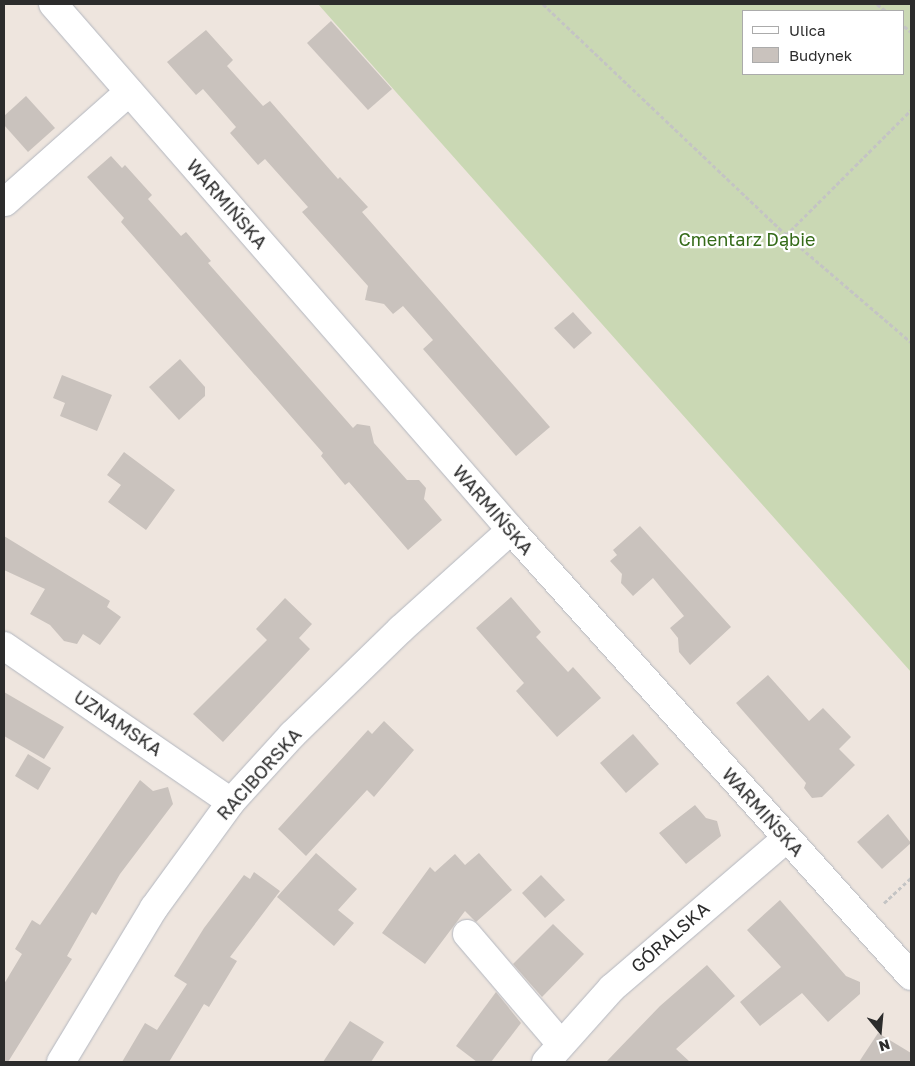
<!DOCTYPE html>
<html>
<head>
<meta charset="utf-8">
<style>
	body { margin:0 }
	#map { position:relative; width:915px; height:1066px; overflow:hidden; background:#eee5de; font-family:"Golos Text",sans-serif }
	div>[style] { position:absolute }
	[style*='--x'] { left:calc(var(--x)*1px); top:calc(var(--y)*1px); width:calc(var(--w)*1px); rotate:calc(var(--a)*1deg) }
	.cemetery>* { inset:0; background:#cad8b4 }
	.building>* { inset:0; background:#c9c2bd }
	.path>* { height:3px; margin-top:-1.5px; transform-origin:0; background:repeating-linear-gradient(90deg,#c4c4c4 0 4px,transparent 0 6.5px) }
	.roads { filter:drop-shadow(0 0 1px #b2b6bf) drop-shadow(0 0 1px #b2b6bf) }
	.minor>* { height:28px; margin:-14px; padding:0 14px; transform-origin:14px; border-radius:14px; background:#fff }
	span { translate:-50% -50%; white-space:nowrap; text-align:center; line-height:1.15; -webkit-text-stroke:4.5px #fff; paint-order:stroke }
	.street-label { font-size:18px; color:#2c2c2c }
	.park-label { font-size:18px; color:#356b19 }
	.frame { position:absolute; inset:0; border:5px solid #2c2c2c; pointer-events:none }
	.legend { position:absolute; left:742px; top:10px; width:162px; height:65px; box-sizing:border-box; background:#fff; border:1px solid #ababab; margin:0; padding:6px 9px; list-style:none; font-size:15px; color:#2c2c2c }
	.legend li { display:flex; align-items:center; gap:10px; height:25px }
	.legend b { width:25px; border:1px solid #ababab }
	.north { position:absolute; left:855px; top:1006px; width:50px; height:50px; -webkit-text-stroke:4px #fff; paint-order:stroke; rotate:163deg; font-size:14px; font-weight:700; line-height:20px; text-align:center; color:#2c2c2c }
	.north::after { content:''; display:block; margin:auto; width:18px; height:22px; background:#2c2c2c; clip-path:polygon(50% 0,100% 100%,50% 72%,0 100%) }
</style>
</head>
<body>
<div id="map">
	<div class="cemetery">
		<i style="clip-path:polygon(evenodd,318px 4px,911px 4px,911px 672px,419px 118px,318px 4px,744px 11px,904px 11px,904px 74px,744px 74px,744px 11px)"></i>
	</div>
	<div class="building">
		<i style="clip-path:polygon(331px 21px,392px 89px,368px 110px,307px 43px)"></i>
		<i style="clip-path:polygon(206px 30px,233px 60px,227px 66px,263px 106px,270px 101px,338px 179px,340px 177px,368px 207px,362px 212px,550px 427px,516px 456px,423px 349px,433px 340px,403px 306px,393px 314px,384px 304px,365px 300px,368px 286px,302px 212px,308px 207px,265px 159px,258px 165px,230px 133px,236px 127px,203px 89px,196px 95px,167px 62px)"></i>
		<i style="clip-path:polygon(26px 96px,55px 128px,28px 152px,4px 125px,4px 116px)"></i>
		<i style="clip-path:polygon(111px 156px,122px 168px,125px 165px,152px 195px,148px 199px,181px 236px,186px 232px,211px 261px,208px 263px,353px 428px,357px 424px,370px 426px,374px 443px,407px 480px,419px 480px,426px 488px,424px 499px,442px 520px,408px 550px,349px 482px,345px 485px,321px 456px,323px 453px,121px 222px,124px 218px,87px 177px)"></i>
		<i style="clip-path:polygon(573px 312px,592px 333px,574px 349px,554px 328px)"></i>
		<i style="clip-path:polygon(180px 359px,205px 387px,205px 396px,179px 420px,149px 387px)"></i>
		<i style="clip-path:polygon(62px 375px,112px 395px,97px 431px,60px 416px,65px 403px,53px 398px)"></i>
		<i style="clip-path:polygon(124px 452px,175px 490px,146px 530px,108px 502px,121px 485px,107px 475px)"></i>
		<i style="clip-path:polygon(640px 526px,731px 627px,690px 665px,679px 652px,678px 638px,670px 628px,684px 616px,653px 578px,633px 596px,621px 583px,622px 574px,610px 561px,617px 555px,613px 550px)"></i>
		<i style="clip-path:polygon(4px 536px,110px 601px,107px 607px,121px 617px,100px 645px,83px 634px,77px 644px,64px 641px,50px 625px,30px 614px,45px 589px,4px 570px)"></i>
		<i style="clip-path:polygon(511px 597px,541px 632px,536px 637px,568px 672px,573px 667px,601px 698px,557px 737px,516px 691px,524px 683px,476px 628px)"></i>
		<i style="clip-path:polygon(285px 598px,312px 624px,299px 638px,310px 649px,223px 742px,193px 714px,267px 640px,256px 629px)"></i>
		<i style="clip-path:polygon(768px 675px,809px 721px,823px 708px,851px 737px,839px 749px,855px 765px,822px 797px,812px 798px,804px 788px,806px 783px,736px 703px)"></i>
		<i style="clip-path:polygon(4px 692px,64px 727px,44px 759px,4px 736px)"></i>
		<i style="clip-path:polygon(384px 721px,414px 750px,374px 797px,367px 790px,306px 856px,278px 829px,368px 730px,372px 734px)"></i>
		<i style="clip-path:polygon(633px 734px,659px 764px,626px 793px,600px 763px)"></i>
		<i style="clip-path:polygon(28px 754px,51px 768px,38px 790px,15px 776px)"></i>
		<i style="clip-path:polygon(140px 780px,153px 791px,168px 787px,173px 804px,120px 874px,96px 915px,92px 912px,67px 956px,72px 959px,8px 1062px,4px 1062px,4px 984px,22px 954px,15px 949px,32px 920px,40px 925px)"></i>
		<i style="clip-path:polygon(695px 805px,706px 818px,717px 821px,721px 836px,686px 864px,659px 833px)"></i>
		<i style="clip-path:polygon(888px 814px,911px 843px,882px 869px,857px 842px)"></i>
		<i style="clip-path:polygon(316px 853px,357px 889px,338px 910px,354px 923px,334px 946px,277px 897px)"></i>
		<i style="clip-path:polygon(479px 853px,512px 890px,476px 922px,465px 911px,425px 964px,382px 933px,430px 867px,435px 872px,455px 854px,465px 865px)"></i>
		<i style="clip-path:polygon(254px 872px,280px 891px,230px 957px,237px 961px,209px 1007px,204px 1004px,169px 1062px,122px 1062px,145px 1023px,157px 1030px,187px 984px,174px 976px,204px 928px,244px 875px,250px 879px)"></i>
		<i style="clip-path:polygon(541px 875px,565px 900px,545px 918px,522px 893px)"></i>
		<i style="clip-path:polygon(780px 900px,846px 976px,860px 982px,860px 994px,828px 1022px,802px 993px,760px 1026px,740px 1002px,781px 967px,747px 930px)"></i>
		<i style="clip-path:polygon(553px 924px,584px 954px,542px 997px,513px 964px)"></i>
		<i style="clip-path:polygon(707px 965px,735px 996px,676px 1049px,690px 1062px,606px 1062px,660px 1006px)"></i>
		<i style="clip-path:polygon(496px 992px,521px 1023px,491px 1062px,477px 1062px,456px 1046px)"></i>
		<i style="clip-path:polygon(350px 1021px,384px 1042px,371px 1062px,323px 1062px)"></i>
		<i style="clip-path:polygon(878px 1033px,911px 1053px,911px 1062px,859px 1062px)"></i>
	</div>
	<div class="path">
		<i style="--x:543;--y:4;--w:335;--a:43.5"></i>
		<i style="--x:786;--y:235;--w:165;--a:40.6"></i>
		<i style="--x:877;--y:4;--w:11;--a:38"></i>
		<i style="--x:904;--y:26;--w:9;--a:41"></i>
		<i style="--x:786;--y:235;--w:177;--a:-45"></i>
		<i style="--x:884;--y:903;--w:37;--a:-43"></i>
	</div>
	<div class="roads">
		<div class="minor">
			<i style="--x:53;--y:4;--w:697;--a:48.95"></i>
			<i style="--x:511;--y:530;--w:599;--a:48.11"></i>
			<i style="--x:5;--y:202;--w:166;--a:-41.6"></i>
			<i style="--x:4;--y:646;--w:275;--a:34.5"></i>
			<i style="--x:467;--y:934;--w:143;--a:49.5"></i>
			<i style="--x:61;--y:1062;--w:180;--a:-58.9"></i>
			<i style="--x:154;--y:908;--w:131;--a:-54"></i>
			<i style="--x:231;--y:802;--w:91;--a:-47.7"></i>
			<i style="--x:292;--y:735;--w:152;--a:-44.2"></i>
			<i style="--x:401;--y:629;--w:148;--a:-42"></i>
			<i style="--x:546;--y:1062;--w:99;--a:-48.3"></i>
			<i style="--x:612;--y:988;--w:230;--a:-40.6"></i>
		</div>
	</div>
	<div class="street-label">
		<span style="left:227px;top:204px;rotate:49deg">WARMIŃSKA</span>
		<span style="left:493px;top:510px;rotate:49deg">WARMIŃSKA</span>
		<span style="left:118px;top:723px;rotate:34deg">UZNAMSKA</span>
		<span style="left:259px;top:774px;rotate:-48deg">RACIBORSKA</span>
		<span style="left:763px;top:812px;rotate:48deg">WARMIŃSKA</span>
		<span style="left:670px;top:937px;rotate:-41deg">GÓRALSKA</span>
	</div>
	<div class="park-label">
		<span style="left:747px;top:239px">Cmentarz Dąbie</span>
	</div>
	<div class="frame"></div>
	<ul class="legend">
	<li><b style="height:6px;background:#fff"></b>Ulica</li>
	<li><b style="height:14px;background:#c9c2bd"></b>Budynek</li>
	</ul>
	<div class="north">N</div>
</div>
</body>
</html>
